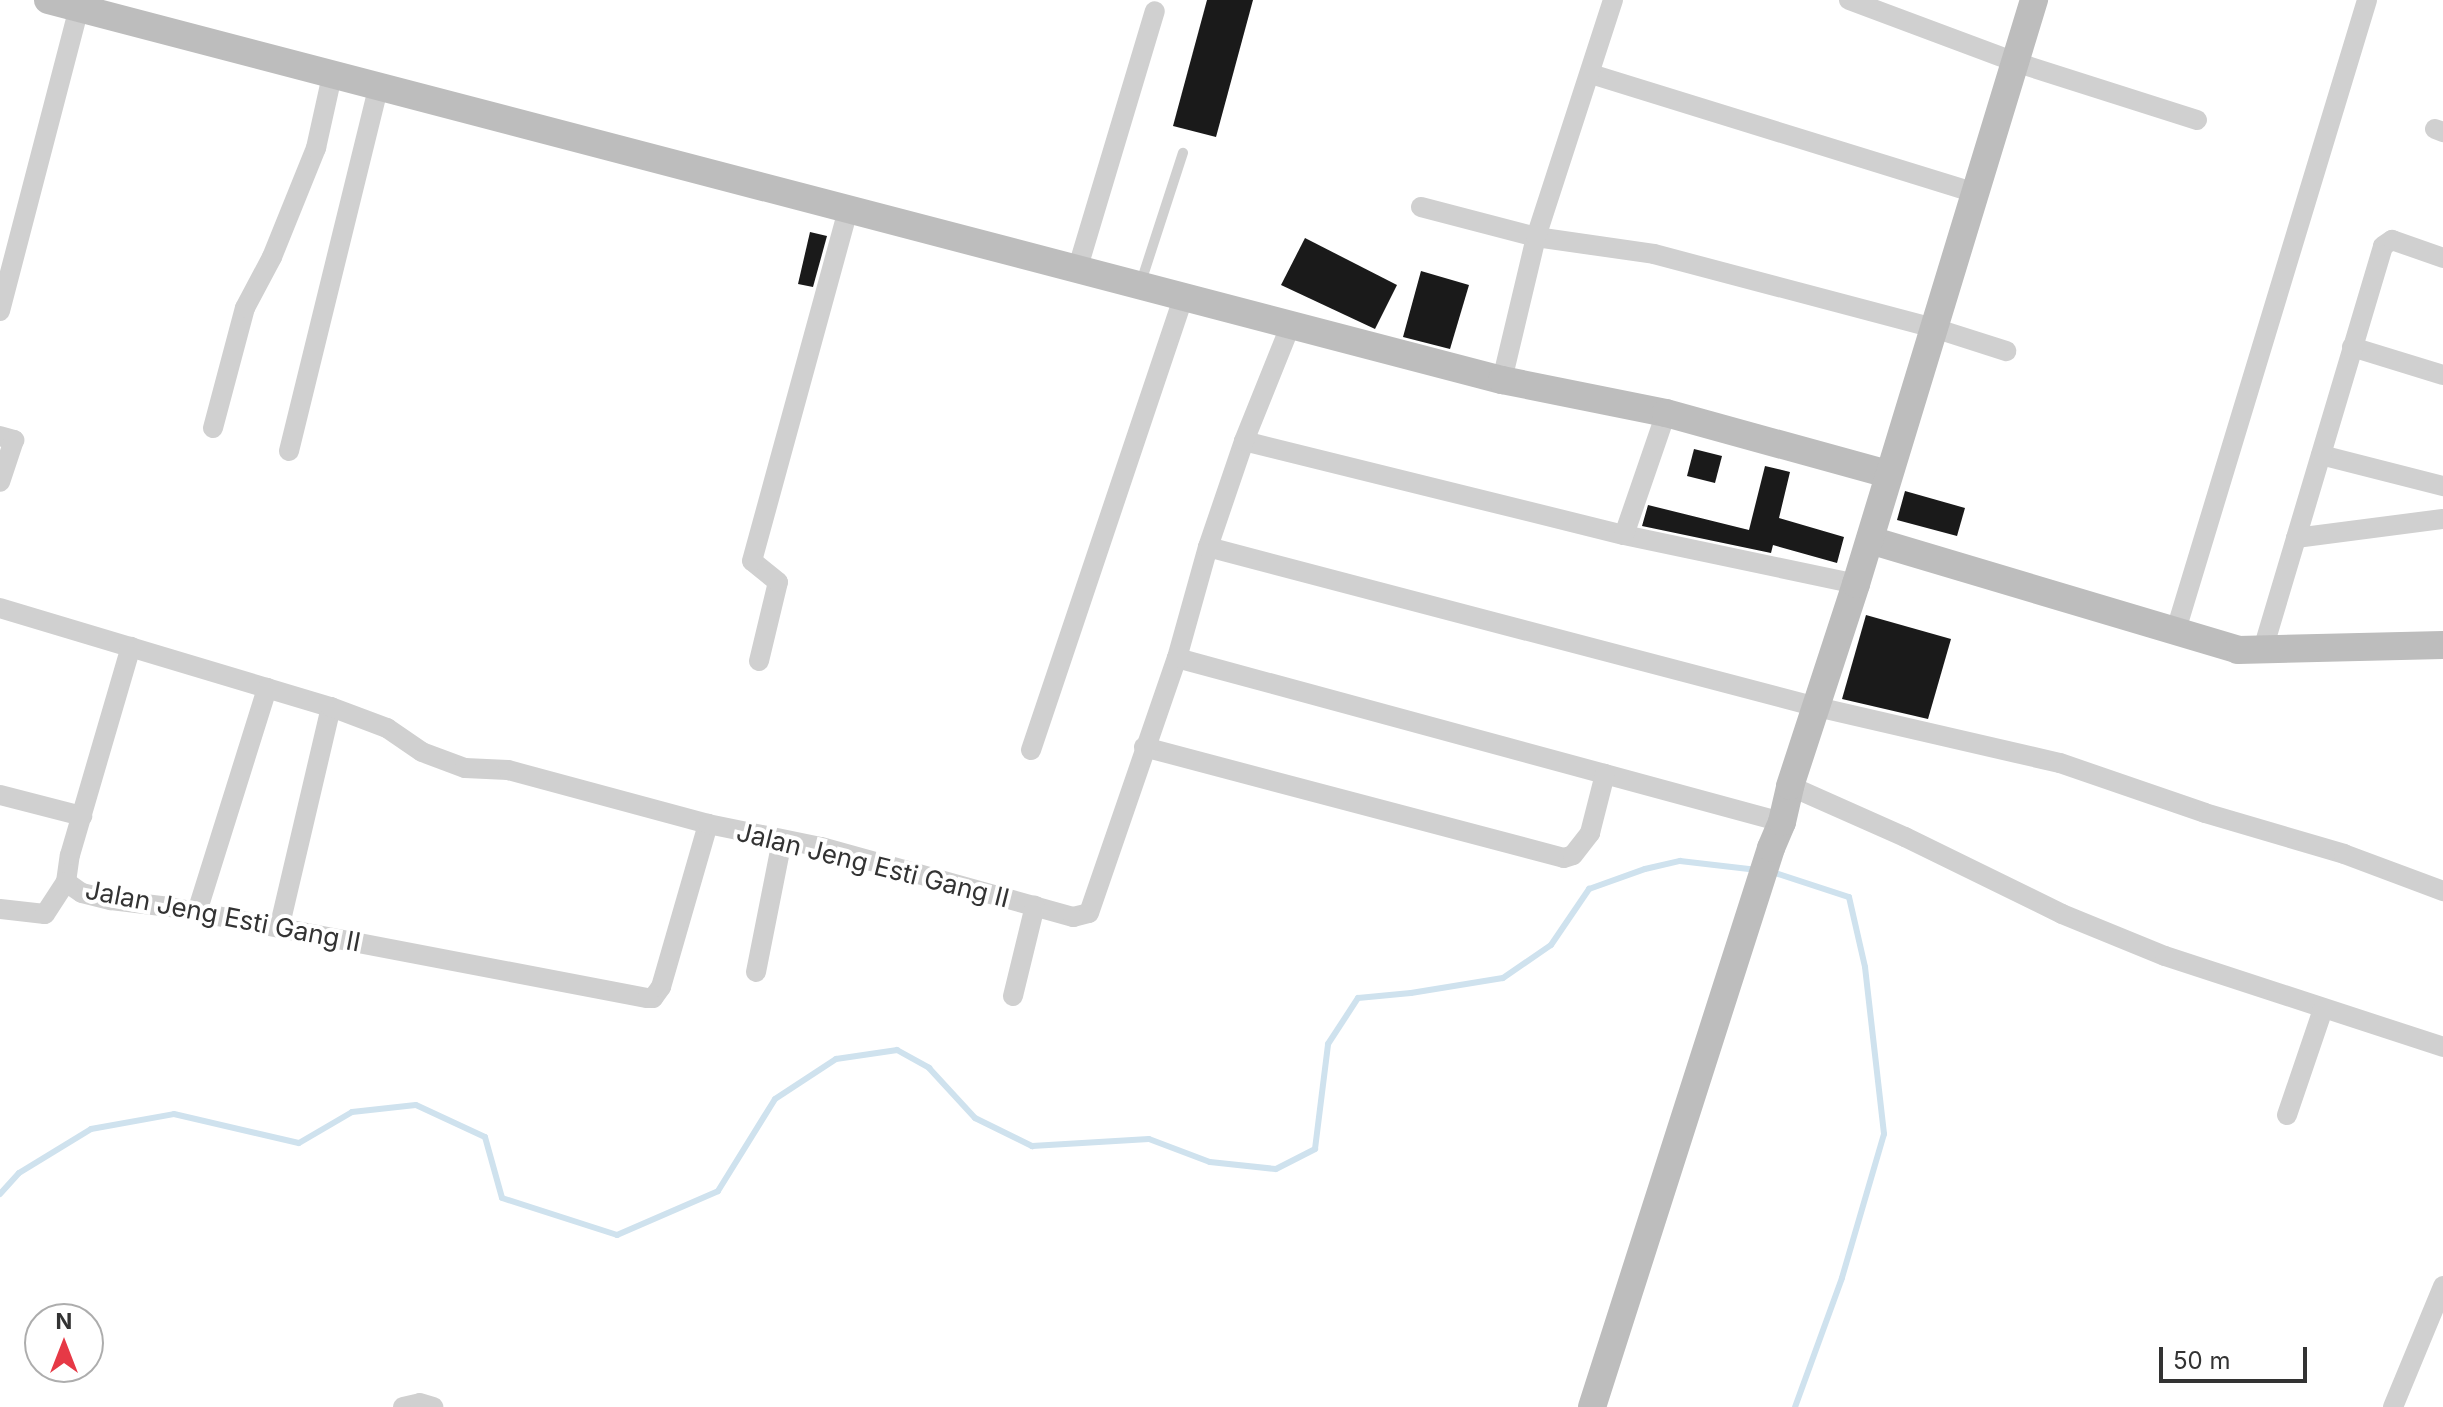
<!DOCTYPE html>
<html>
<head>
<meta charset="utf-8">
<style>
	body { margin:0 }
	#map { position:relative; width:2443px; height:1407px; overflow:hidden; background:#fff; font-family:Inter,sans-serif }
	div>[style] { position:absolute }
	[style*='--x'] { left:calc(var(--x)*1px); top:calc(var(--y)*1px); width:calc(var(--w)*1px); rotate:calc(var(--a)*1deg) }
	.stream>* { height:6px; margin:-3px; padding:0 3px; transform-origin:3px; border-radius:3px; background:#cfe2ee }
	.building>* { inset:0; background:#1a1a1a }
	.lane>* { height:10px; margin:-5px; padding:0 5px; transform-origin:5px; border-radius:5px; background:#d0d0d0 }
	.street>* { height:20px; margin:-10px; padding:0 10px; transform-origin:10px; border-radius:10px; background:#d0d0d0 }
	.secondary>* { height:28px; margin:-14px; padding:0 14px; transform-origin:14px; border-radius:14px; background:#bdbdbd }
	span { translate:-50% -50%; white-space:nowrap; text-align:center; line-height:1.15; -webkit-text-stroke:8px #fff; paint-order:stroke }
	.street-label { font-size:26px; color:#333 }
	.north { position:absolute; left:24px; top:1303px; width:80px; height:80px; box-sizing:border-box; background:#fff; border:2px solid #adadad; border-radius:50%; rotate:0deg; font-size:22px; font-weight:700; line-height:32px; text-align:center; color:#333 }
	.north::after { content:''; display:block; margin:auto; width:28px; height:36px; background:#e63946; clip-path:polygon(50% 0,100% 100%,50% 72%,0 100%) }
	.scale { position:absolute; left:2159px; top:1347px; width:148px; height:36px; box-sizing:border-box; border:4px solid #333; border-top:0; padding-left:10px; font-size:24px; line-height:28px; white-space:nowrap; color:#333; -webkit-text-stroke:6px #fff; paint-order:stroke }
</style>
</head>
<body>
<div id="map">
	<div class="stream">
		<i style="--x:1772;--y:872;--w:81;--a:18"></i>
		<i style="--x:1849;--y:897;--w:72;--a:77.1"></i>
		<i style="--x:1865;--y:967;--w:168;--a:83.5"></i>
		<i style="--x:1884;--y:1134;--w:150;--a:106.3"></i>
		<i style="--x:1842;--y:1278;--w:137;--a:110"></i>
		<i style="--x:0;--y:1194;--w:28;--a:-48"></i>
		<i style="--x:19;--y:1173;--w:84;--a:-31.4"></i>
		<i style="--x:91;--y:1129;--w:84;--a:-10.2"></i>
		<i style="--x:174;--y:1114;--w:128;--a:13.1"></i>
		<i style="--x:299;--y:1143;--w:61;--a:-30.3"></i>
		<i style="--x:352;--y:1112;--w:64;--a:-6.2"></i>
		<i style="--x:416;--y:1105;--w:76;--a:24.9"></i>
		<i style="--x:485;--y:1137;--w:63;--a:74.4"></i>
		<i style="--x:502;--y:1198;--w:121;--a:17.8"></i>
		<i style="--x:617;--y:1235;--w:110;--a:-23.5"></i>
		<i style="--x:718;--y:1191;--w:108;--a:-58.2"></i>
		<i style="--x:775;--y:1099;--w:73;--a:-33.3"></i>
		<i style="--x:836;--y:1059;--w:62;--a:-8.4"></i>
		<i style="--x:897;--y:1050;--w:37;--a:29"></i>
		<i style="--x:929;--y:1068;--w:68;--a:47.4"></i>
		<i style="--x:975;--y:1118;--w:64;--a:26.2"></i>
		<i style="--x:1032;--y:1146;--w:117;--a:-3.4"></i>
		<i style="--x:1149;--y:1139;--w:65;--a:20.7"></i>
		<i style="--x:1210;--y:1162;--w:66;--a:6.1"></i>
		<i style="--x:1276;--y:1169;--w:44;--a:-27.1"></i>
		<i style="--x:1315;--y:1149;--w:106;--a:-82.9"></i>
		<i style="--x:1328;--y:1044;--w:55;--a:-56.9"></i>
		<i style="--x:1358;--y:998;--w:53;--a:-5.4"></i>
		<i style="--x:1411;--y:993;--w:93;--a:-9.3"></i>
		<i style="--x:1503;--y:978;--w:58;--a:-34.5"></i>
		<i style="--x:1551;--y:945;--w:68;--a:-55.8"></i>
		<i style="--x:1589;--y:889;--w:59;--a:-19.7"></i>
		<i style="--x:1645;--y:869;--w:36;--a:-13"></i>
		<i style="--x:1680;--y:861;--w:78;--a:6.7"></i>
	</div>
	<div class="building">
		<i style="clip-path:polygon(1207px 0,1253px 0,1216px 137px,1173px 126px)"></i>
		<i style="clip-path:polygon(810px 232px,827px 236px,813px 287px,798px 284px)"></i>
		<i style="clip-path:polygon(1305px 238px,1397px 285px,1375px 329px,1281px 285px)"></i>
		<i style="clip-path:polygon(1421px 271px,1469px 285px,1450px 349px,1403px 337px)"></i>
		<i style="clip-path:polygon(1694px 449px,1722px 456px,1715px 483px,1687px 476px)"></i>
		<i style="clip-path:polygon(1765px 466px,1790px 472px,1779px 518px,1844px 537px,1837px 563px,1773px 545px,1771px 553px,1642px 526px,1648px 505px,1749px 530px)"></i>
		<i style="clip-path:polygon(1905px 491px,1965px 508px,1957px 536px,1897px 520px)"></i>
		<i style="clip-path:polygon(1866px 615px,1951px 639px,1928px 719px,1842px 699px)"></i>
	</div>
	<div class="lane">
		<i style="--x:1141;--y:282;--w:136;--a:-72"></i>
	</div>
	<div class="street">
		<i style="--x:1849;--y:0;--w:177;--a:20.5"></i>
		<i style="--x:2015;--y:62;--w:191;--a:17.7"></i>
		<i style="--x:1591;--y:74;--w:403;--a:17.2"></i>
		<i style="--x:2435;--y:129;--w:9;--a:21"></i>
		<i style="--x:1421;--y:207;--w:119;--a:14.6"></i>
		<i style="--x:1536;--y:237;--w:119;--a:8.2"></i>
		<i style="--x:1654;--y:254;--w:290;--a:14.8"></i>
		<i style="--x:1934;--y:328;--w:76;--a:17.7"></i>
		<i style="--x:1078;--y:267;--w:267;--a:-73.3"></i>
		<i style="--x:0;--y:311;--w:313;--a:-75.4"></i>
		<i style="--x:2352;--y:347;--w:95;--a:17.1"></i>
		<i style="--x:1502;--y:380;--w:147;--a:-76.6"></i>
		<i style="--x:1536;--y:237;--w:249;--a:-72"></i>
		<i style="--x:213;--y:428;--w:124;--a:-75.1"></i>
		<i style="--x:245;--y:308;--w:58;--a:-62.1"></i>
		<i style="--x:272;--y:257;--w:118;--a:-68"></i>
		<i style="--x:316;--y:148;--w:74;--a:-77.5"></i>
		<i style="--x:0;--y:436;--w:15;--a:16"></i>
		<i style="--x:14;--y:440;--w:44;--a:108.4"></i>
		<i style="--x:1244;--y:441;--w:391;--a:13.9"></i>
		<i style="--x:1624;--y:535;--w:237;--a:11.9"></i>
		<i style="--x:289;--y:451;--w:374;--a:-76.2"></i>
		<i style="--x:2321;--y:455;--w:126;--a:14.3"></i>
		<i style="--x:1624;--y:535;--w:129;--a:-71"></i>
		<i style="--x:2296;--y:538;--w:148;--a:-7.4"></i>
		<i style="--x:1208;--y:547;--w:630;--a:14.72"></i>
		<i style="--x:1817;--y:707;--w:249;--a:13"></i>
		<i style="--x:2060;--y:763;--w:153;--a:19"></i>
		<i style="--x:2205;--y:813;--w:145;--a:16.4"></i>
		<i style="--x:2344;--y:854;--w:106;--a:20.5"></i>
		<i style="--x:0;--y:608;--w:345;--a:16.7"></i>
		<i style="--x:331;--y:707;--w:227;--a:103.2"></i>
		<i style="--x:2176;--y:630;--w:658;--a:-73.13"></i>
		<i style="--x:2263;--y:649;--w:420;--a:-73.4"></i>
		<i style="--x:2383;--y:246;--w:11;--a:-34"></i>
		<i style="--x:2392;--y:240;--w:54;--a:19.4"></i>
		<i style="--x:1177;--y:658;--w:627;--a:15.17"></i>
		<i style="--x:759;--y:661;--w:81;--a:-76.5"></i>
		<i style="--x:778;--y:582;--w:33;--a:-141"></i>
		<i style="--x:752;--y:561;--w:365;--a:-74.7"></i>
		<i style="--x:331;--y:707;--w:60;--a:20.6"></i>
		<i style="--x:387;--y:728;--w:42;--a:34.4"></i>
		<i style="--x:422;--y:752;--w:46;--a:20.4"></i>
		<i style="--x:465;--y:768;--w:43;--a:2.7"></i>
		<i style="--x:508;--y:770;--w:207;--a:15.1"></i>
		<i style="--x:1144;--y:747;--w:434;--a:14.8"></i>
		<i style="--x:1564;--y:858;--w:9;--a:-18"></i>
		<i style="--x:1573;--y:855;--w:28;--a:-52"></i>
		<i style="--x:1590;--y:833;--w:61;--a:-75.7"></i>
		<i style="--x:1031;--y:750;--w:480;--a:-71.4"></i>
		<i style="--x:1790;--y:786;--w:126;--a:23.9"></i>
		<i style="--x:1905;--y:837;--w:175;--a:26.1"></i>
		<i style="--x:2062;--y:914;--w:111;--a:22.2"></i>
		<i style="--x:2165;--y:956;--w:293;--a:18.1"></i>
		<i style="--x:0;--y:795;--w:85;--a:14.4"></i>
		<i style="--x:66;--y:882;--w:27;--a:-82"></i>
		<i style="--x:70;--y:855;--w:217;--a:-73.7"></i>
		<i style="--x:0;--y:909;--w:45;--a:6.3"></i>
		<i style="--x:45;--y:914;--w:38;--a:-57"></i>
		<i style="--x:66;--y:882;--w:19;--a:35"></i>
		<i style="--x:82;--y:893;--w:30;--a:14"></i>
		<i style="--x:111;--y:900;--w:59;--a:6.8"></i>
		<i style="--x:170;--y:907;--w:486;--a:10.8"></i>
		<i style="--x:647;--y:998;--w:6;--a:0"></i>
		<i style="--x:653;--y:998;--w:14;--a:-54"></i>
		<i style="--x:661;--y:987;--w:170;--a:-73.9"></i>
		<i style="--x:708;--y:824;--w:115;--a:11.5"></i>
		<i style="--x:821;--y:847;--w:262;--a:15.5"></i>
		<i style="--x:1073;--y:917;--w:16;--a:-14"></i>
		<i style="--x:1089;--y:913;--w:270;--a:-71"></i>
		<i style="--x:1177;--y:658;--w:115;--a:-74.4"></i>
		<i style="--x:1208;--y:547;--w:112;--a:-71.2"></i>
		<i style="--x:1244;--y:441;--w:126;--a:-68.1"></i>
		<i style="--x:197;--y:912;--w:235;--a:-72.6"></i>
		<i style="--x:756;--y:972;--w:134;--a:-78.8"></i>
		<i style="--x:1013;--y:996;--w:93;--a:-76.3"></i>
		<i style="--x:2287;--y:1115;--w:112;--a:-71.2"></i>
		<i style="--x:403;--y:1407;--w:17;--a:-13"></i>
		<i style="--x:420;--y:1403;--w:14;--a:17"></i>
		<i style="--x:2393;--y:1407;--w:131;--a:-67.5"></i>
	</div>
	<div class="secondary">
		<i style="--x:48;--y:0;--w:1503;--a:14.65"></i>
		<i style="--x:1502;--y:380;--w:167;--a:11.4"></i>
		<i style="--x:1666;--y:413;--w:230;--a:15.4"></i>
		<i style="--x:1870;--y:540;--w:384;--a:16.6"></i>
		<i style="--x:2238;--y:650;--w:205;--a:-1.4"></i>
		<i style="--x:1592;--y:1407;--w:587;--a:-72.24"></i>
		<i style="--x:1771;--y:848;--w:28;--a:-67"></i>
		<i style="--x:1782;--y:822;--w:37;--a:-77"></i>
		<i style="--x:1790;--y:786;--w:213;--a:-71.9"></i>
		<i style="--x:1856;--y:584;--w:611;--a:-73.05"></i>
	</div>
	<div class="street-label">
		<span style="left:873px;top:865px;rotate:14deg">Jalan Jeng Esti Gang II</span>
		<span style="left:223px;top:916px;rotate:11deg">Jalan Jeng Esti Gang II</span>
	</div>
	<div class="north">N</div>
	<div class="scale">50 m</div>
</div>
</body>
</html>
